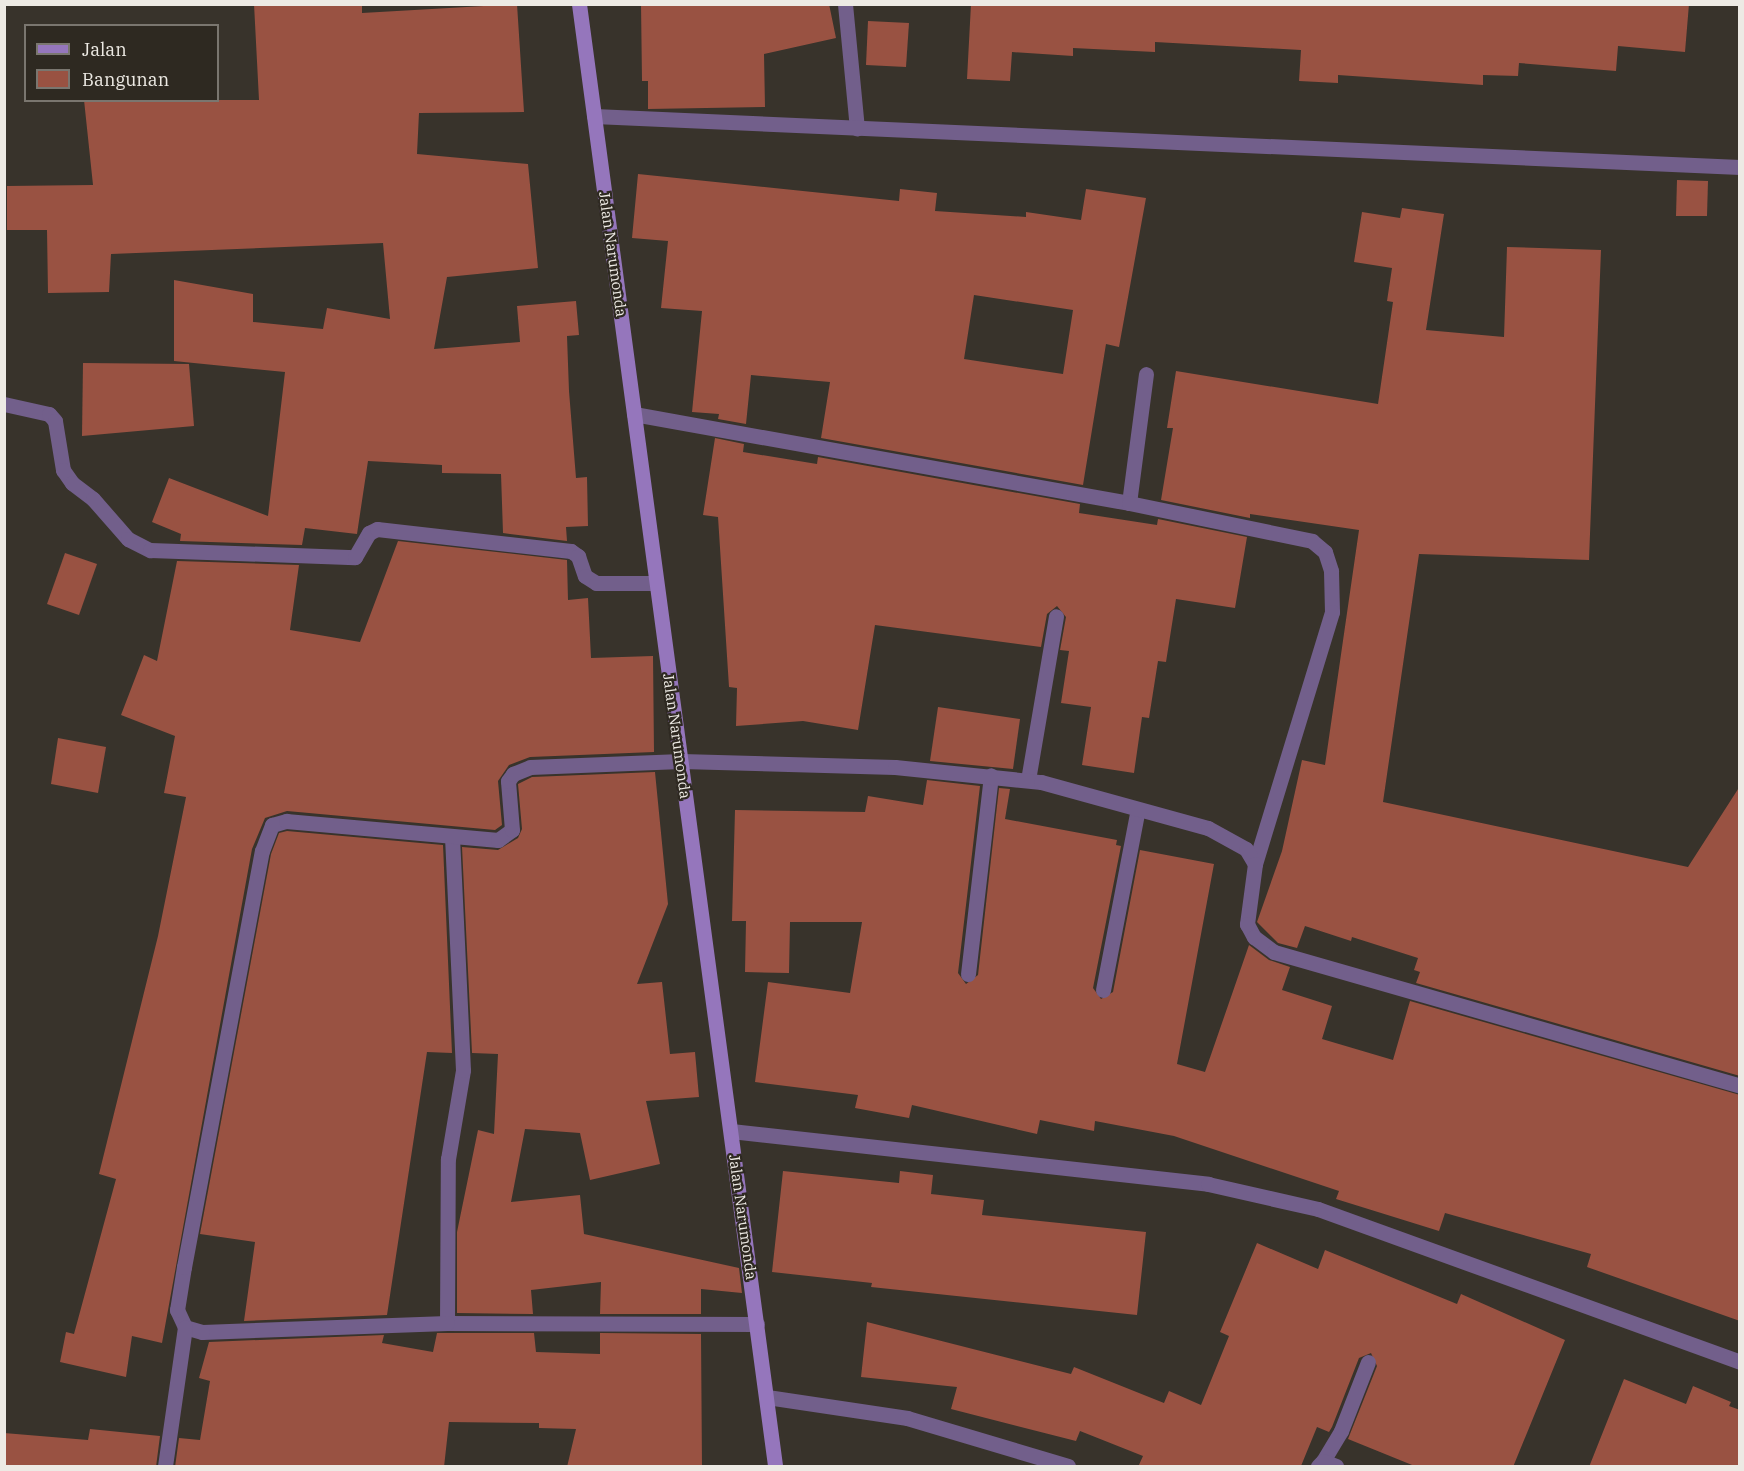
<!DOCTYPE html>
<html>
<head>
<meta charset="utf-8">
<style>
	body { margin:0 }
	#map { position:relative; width:1744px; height:1471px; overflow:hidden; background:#38332b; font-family:"IBM Plex Serif",serif }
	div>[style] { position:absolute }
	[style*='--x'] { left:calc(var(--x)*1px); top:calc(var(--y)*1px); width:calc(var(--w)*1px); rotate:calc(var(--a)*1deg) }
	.building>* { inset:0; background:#995242 }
	.street>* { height:15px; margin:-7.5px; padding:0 7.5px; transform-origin:7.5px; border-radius:7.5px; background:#725f8b }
	.secondary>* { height:15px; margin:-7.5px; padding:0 7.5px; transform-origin:7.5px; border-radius:7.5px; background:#9576bc }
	span { translate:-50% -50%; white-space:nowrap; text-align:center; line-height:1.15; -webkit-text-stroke:4.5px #2e2921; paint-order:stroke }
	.street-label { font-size:15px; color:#edeae4 }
	.frame { position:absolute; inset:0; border:6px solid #edeae4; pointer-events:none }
	.legend { position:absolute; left:24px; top:24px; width:195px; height:78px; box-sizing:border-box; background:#2e2921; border:2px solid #7a766f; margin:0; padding:8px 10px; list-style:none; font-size:18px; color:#edeae4 }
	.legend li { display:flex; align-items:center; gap:12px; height:30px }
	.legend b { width:30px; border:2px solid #7a766f }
</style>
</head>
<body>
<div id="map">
	<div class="building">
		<i style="clip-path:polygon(254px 4px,362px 4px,362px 13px,517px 4px,524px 112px,419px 113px,417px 154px,528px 164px,538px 268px,447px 277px,434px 349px,520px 342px,517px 306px,576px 301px,579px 335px,567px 336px,569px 391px,576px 478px,587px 477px,588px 526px,566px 527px,567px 541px,503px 533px,501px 474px,442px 473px,442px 465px,368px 461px,357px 534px,305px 528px,302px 545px,180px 541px,181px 534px,152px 522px,169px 478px,268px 516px,285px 372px,174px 361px,174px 280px,253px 294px,253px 322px,323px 329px,327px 308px,390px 319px,383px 243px,111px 254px,109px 292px,48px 293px,47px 230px,7px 230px,7px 186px,93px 185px,84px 100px,259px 100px)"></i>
		<i style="clip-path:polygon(641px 4px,829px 4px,836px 38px,764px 54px,765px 107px,648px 109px,648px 81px,642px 81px)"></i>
		<i style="clip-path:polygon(971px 4px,1689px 4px,1685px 52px,1618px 46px,1616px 71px,1519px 63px,1518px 76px,1483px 75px,1483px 85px,1338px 75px,1338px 83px,1299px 81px,1301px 50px,1155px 42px,1155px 52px,1073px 48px,1073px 56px,1012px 52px,1010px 81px,967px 79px)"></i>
		<i style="clip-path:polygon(868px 21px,909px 23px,906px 67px,866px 65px)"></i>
		<i style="clip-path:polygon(evenodd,638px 174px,899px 201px,900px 189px,937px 193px,935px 211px,1026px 217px,1026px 212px,1081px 220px,1086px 189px,1146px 198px,1119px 347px,1106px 344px,1083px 485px,821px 438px,830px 382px,751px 375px,746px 424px,718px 419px,719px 414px,692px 412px,702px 311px,661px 308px,668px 241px,632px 238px,638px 174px,974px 295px,1073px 310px,1063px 374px,964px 359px,974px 295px)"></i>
		<i style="clip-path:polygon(1677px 180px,1708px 181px,1707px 216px,1676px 216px)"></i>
		<i style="clip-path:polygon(1402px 208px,1444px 214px,1426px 330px,1504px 337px,1507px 247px,1601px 250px,1589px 560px,1419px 554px,1383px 802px,1688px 867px,1740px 786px,1740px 1076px,1416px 983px,1420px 972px,1414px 970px,1418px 958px,1352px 937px,1351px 941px,1305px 926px,1297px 948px,1278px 943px,1257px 922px,1282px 851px,1302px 760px,1325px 765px,1359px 530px,1250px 514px,1250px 518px,1161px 500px,1173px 428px,1167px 428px,1176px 371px,1378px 404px,1393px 302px,1387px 301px,1392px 268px,1354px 262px,1362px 212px,1400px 218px)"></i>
		<i style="clip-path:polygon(83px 363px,189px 364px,194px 426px,82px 436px)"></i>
		<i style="clip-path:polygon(715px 438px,744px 444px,743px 452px,817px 464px,818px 457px,1080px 504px,1079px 513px,1157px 525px,1158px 519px,1247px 537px,1235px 608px,1176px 599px,1166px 662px,1158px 661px,1149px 718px,1142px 717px,1134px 773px,1082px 765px,1091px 707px,1061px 703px,1069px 651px,1060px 650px,1066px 617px,1057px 606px,1047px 614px,1041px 647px,875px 625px,858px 730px,803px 721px,736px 726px,737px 688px,729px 687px,718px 517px,703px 515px)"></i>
		<i style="clip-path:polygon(398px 541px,567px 560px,568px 600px,588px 598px,591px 658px,653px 656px,654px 752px,530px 757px,509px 765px,498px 781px,502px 825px,495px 830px,287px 811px,265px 818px,252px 849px,162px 1343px,132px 1336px,126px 1377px,60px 1362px,66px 1332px,74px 1334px,116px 1179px,99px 1174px,158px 936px,186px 797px,164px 793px,175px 736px,121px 715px,144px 655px,157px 661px,177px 561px,299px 565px,290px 630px,360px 642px)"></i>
		<i style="clip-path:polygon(65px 553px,97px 564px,79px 615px,47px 604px)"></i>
		<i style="clip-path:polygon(938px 707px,1020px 719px,1013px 769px,930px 761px)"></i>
		<i style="clip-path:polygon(58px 738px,106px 747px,98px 793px,51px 784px)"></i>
		<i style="clip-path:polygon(655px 772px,668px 904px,637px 984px,662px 982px,670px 1054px,695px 1052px,699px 1097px,646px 1101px,660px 1164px,590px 1180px,580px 1133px,525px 1129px,511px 1202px,580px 1195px,584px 1234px,739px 1268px,742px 1293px,701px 1289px,701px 1314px,600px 1314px,601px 1282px,531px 1290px,533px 1314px,457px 1313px,457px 1232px,478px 1130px,494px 1134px,498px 1054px,472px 1053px,462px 847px,498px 850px,518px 838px,522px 829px,518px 784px,532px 777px)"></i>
		<i style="clip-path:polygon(927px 780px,980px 786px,958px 973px,966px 984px,978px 975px,999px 788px,1010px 789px,1005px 819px,1117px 840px,1116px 845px,1121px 846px,1093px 988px,1101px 999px,1113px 992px,1140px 850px,1214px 864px,1177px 1064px,1205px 1072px,1249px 945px,1269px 960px,1290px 967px,1282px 990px,1332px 1006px,1322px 1039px,1393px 1060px,1410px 1001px,1740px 1095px,1740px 1321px,1587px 1267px,1591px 1254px,1445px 1213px,1439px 1231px,1336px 1199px,1339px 1191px,1174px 1136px,1095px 1121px,1094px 1131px,1040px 1120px,1037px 1134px,912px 1105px,909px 1118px,855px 1108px,858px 1095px,755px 1082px,768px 982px,850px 993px,862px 922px,790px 922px,789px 973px,745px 972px,746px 921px,732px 921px,735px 810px,865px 812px,868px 796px,923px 805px)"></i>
		<i style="clip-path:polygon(287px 831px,443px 845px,452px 1053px,427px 1052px,387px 1315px,244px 1321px,255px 1242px,200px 1234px,271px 854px,279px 833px)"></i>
		<i style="clip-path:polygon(783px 1171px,899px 1183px,900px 1171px,933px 1175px,931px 1194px,984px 1200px,982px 1215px,1146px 1232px,1137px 1315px,871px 1287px,872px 1283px,772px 1272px)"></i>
		<i style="clip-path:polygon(1257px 1243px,1318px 1269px,1325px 1250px,1457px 1304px,1461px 1294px,1565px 1340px,1513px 1467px,1417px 1467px,1348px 1439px,1377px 1366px,1371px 1353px,1359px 1358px,1332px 1427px,1329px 1432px,1317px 1427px,1301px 1466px,1138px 1467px,1143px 1456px,1080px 1431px,1076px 1441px,951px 1409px,957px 1387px,861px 1377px,867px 1322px,1071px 1374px,1074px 1367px,1164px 1403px,1169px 1391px,1201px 1405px,1229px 1336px,1220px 1332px)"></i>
		<i style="clip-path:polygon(437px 1333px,534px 1333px,536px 1352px,600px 1354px,600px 1333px,701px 1334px,702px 1467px,567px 1467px,576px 1429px,539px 1428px,539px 1423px,449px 1422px,444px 1467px,175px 1467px,179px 1438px,200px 1440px,210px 1381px,199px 1378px,209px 1342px,384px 1335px,382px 1343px,433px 1352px)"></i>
		<i style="clip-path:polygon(1624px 1379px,1686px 1404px,1693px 1386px,1731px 1402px,1729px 1406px,1740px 1410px,1740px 1467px,1589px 1467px)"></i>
		<i style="clip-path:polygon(90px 1429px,160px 1436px,156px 1467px,4px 1467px,4px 1433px,88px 1440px)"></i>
	</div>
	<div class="street">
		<i style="--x:845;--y:4;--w:125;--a:84.5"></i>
		<i style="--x:594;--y:116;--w:1147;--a:2.55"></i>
		<i style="--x:4;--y:404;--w:46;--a:12.5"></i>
		<i style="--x:49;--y:414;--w:9;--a:49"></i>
		<i style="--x:55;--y:421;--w:50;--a:80.7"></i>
		<i style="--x:63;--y:470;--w:16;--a:55"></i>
		<i style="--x:72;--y:483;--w:26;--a:37"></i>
		<i style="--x:93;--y:499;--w:53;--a:48.8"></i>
		<i style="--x:128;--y:539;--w:25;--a:27"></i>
		<i style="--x:150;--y:550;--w:205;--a:2"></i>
		<i style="--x:355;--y:557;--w:28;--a:-60"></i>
		<i style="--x:369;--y:533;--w:9;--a:-27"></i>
		<i style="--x:377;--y:529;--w:195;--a:6.5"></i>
		<i style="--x:571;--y:551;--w:9;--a:36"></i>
		<i style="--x:578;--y:556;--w:21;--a:71"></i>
		<i style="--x:585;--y:576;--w:13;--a:32"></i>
		<i style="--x:596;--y:583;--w:58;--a:0"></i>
		<i style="--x:634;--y:414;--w:503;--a:10.19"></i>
		<i style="--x:1129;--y:503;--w:130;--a:-82.5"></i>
		<i style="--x:1129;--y:503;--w:187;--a:11.7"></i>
		<i style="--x:1312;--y:541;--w:17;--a:40"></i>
		<i style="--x:1325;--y:552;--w:20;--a:72"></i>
		<i style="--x:1331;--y:571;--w:41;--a:88.6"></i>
		<i style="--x:1332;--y:612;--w:264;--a:107"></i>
		<i style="--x:1028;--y:780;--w:166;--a:-80.3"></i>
		<i style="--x:968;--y:974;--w:200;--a:-83.4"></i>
		<i style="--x:1103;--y:990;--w:184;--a:-79.1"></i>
		<i style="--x:731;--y:1131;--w:480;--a:6.3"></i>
		<i style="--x:1208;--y:1184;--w:113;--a:12.8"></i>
		<i style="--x:1318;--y:1209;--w:449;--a:19.9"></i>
		<i style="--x:447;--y:1323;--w:164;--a:-89.7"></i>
		<i style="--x:448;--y:1159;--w:90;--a:-80.4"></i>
		<i style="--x:463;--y:1070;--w:234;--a:-92.7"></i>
		<i style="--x:757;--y:1324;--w:310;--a:-179.8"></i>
		<i style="--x:447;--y:1323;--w:245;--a:177.9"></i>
		<i style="--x:202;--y:1332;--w:18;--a:-164"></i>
		<i style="--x:185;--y:1327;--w:19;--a:-115"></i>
		<i style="--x:177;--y:1310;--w:44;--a:-80.8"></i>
		<i style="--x:184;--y:1267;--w:423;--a:-79.4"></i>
		<i style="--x:262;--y:851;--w:28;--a:-69"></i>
		<i style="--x:272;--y:825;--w:15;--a:-16"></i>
		<i style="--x:286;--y:821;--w:213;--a:5.1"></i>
		<i style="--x:498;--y:840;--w:17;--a:-36"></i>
		<i style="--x:512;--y:830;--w:49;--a:-94.7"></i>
		<i style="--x:508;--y:781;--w:9;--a:-54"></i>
		<i style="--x:513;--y:774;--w:18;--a:-22"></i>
		<i style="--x:530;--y:767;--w:151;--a:-2.3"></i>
		<i style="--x:681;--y:761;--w:214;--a:1.6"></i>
		<i style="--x:895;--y:767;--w:147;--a:5.9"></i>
		<i style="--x:1041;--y:782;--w:173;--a:15.4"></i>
		<i style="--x:1208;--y:828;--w:43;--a:28.9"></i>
		<i style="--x:1246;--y:849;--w:17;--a:59"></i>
		<i style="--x:1255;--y:864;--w:61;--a:97.6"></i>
		<i style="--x:1247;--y:924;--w:15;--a:62"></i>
		<i style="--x:1254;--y:937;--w:25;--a:37"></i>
		<i style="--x:1274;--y:952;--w:485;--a:16"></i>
		<i style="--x:767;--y:1397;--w:142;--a:8.5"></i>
		<i style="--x:907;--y:1418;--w:168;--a:16.6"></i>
		<i style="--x:1323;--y:1461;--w:35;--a:-59"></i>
		<i style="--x:1341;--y:1431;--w:74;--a:-68.6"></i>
		<i style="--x:165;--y:1466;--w:140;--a:-81.8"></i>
		<i style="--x:1318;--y:1466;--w:7;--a:-45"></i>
		<i style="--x:1323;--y:1461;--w:14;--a:21"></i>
	</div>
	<div class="secondary">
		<i style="--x:579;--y:4;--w:1475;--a:82.36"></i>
	</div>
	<div class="street-label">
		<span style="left:613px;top:254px;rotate:82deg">Jalan Narumonda</span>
		<span style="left:677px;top:736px;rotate:82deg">Jalan Narumonda</span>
		<span style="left:743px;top:1217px;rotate:82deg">Jalan Narumonda</span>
	</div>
	<div class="frame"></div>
	<ul class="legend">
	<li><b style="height:8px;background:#9576bc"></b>Jalan</li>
	<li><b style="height:16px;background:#995242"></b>Bangunan</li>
	</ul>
</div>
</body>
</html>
